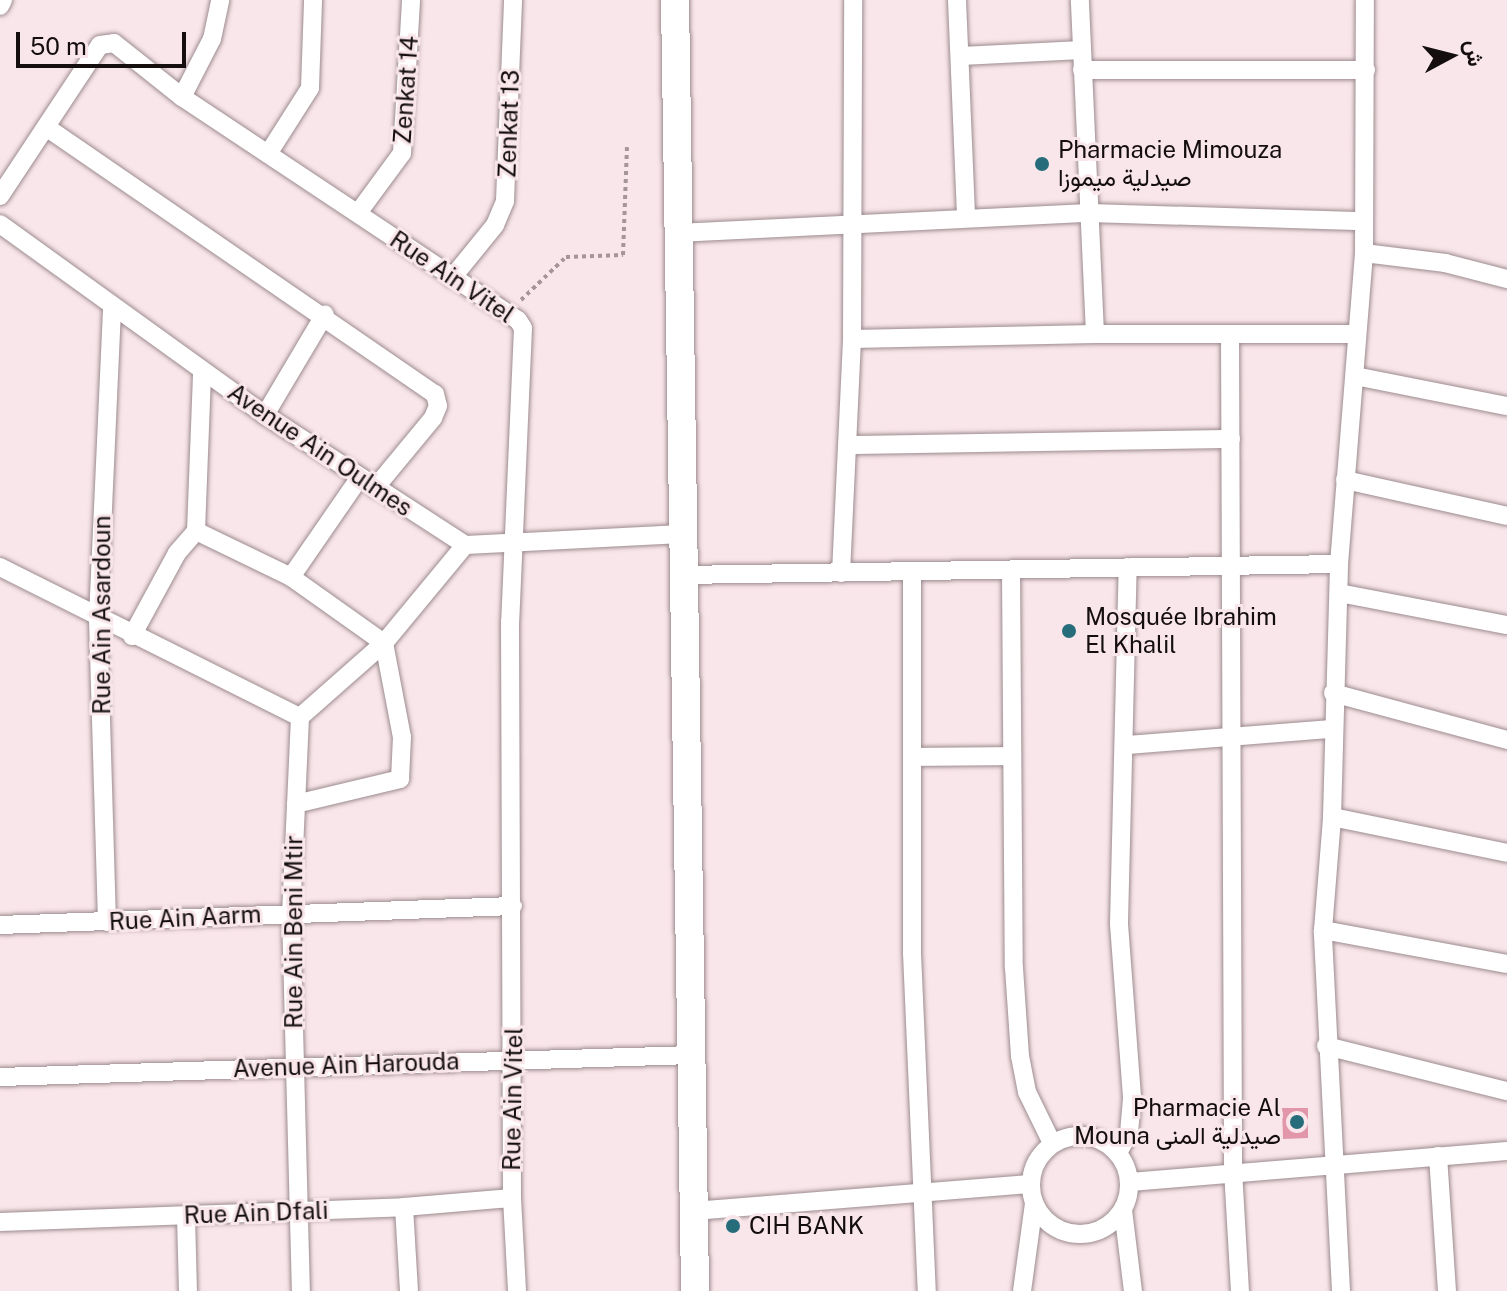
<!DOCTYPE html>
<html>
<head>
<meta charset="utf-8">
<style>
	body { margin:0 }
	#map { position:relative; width:1507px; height:1291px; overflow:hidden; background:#f9e6ea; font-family:"Public Sans",Vazirmatn,sans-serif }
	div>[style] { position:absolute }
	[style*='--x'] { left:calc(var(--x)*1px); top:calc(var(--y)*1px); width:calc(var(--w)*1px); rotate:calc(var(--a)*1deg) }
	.building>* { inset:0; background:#e296a9 }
	.path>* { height:4px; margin-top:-2px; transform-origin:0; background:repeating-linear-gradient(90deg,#a49598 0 4px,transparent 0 8px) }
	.roads { filter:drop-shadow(0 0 2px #9c8b8f) drop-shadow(0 0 2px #9c8b8f) }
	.street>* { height:18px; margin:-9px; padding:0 9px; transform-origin:9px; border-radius:9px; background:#fff }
	.street>.ring { margin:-9px; padding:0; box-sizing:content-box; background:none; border:18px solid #fff; border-radius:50% }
	.primary>* { height:28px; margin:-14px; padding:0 14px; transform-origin:14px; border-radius:14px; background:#fff }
	.dots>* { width:22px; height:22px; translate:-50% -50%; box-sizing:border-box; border:4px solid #f9e6ea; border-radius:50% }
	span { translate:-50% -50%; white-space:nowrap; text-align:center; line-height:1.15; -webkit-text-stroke:6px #f9e6ea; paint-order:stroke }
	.street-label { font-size:24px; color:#140e0f }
	.poi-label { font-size:24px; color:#140e0f }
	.left { translate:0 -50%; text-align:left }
	.right { translate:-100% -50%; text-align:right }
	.north { position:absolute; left:1411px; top:16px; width:80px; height:80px; -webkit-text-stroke:6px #f9e6ea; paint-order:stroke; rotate:83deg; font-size:22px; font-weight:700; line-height:32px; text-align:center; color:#140e0f }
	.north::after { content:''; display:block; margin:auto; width:28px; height:36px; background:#140e0f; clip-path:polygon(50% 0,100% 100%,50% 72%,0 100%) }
	.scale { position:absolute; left:16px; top:32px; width:170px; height:36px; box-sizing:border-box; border:4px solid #140e0f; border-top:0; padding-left:10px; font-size:24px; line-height:28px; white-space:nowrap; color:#140e0f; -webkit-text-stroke:6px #f9e6ea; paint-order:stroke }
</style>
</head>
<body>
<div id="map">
	<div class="building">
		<i style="clip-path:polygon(1282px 1108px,1308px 1108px,1308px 1138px,1283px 1139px)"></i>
	</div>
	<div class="path">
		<i style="--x:521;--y:300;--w:62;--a:-43.7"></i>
		<i style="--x:566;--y:257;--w:57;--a:-2"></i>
		<i style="--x:623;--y:255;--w:108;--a:-87.9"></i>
	</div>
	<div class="roads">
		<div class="street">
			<i style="--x:957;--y:0;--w:218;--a:87.6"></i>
			<i style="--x:0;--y:6;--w:7;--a:-63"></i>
			<i style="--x:961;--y:56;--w:121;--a:-2.8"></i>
			<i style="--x:1082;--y:70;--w:284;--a:0"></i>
			<i style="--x:182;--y:97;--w:65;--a:-62.7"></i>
			<i style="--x:212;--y:39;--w:40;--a:-78"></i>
			<i style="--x:46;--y:127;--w:472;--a:34.5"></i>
			<i style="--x:435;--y:394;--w:12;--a:76"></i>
			<i style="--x:438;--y:406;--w:13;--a:113"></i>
			<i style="--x:433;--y:418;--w:91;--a:129.6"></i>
			<i style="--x:268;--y:154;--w:78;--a:-57.5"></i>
			<i style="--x:310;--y:88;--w:88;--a:-88"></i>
			<i style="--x:0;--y:196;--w:181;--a:-56.5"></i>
			<i style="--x:100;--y:45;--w:14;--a:-8"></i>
			<i style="--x:114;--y:43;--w:87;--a:38.5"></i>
			<i style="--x:182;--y:97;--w:403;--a:33.6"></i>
			<i style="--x:518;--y:320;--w:9;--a:58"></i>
			<i style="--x:523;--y:328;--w:294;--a:92.5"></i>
			<i style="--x:510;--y:622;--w:576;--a:89.8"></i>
			<i style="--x:512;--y:1198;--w:93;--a:86.9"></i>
			<i style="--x:358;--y:213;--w:74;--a:-53.7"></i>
			<i style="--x:402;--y:153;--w:153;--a:-86.6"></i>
			<i style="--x:0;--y:224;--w:327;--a:35.8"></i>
			<i style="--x:265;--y:415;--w:239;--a:33"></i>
			<i style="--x:465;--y:545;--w:218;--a:-2.9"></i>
			<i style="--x:677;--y:233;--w:412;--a:-2.8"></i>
			<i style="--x:1089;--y:213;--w:275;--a:1.7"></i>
			<i style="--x:1364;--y:253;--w:82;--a:7"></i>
			<i style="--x:1445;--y:263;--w:64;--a:14.5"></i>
			<i style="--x:452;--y:278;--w:68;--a:-50.9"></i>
			<i style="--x:495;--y:225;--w:26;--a:-67"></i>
			<i style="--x:505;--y:201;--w:201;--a:-87.7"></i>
			<i style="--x:1095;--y:334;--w:261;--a:0"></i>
			<i style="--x:1230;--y:334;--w:836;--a:89.79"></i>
			<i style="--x:1233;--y:1170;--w:121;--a:86.7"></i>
			<i style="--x:852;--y:339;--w:243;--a:-1.2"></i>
			<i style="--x:1095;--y:334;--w:334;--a:-92.6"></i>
			<i style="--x:1355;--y:376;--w:155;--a:11.2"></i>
			<i style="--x:265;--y:415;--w:117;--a:-59.3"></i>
			<i style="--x:849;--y:445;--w:382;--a:-0.9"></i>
			<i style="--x:1345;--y:480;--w:166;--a:12.5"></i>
			<i style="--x:196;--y:531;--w:106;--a:25.8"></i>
			<i style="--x:291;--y:577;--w:114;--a:35.4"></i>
			<i style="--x:384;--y:643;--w:96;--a:79.2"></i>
			<i style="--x:402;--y:737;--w:42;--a:92.7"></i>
			<i style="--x:400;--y:779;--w:107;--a:166.5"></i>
			<i style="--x:0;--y:567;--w:335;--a:26.6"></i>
			<i style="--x:1011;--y:571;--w:397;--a:89.6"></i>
			<i style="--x:1014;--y:968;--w:88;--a:86.1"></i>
			<i style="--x:1020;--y:1056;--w:37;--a:79"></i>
			<i style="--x:1027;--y:1092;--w:57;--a:63.9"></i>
			<i style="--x:912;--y:572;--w:381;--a:90"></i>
			<i style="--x:912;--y:953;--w:338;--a:87.5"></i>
			<i style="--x:841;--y:573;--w:234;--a:-87.3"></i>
			<i style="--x:852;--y:339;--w:339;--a:-89.8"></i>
			<i style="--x:683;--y:575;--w:656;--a:-0.96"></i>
			<i style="--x:291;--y:577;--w:121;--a:-55.4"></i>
			<i style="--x:1339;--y:593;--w:171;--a:10.8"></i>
			<i style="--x:132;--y:636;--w:94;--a:-61.5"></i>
			<i style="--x:177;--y:553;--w:29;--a:-49"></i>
			<i style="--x:196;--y:531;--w:159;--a:-87.8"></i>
			<i style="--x:1333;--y:693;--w:180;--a:15.1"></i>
			<i style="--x:300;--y:717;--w:196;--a:92.6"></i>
			<i style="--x:291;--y:913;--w:378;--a:88.5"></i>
			<i style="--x:300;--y:717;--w:112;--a:-41.4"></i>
			<i style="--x:384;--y:643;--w:127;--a:-50.4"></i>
			<i style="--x:1127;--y:745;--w:206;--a:-4.5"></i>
			<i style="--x:915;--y:757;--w:96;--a:-0.6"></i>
			<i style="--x:1332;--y:817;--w:179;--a:11.6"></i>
			<i style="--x:107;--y:922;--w:304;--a:-91.7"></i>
			<i style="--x:98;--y:618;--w:311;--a:-87.4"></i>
			<i style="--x:0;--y:925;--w:513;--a:-2.12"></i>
			<i style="--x:1323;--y:930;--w:187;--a:10.5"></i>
			<i style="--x:1326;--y:1046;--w:187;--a:14"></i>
			<i style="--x:0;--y:1077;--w:693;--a:-1.82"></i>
			<i class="ring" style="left:1031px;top:1136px;width:80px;height:80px"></i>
			<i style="--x:1119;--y:1151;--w:21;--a:-61"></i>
			<i style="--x:1129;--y:1133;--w:36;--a:-85"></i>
			<i style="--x:1132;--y:1097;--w:174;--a:-94.3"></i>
			<i style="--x:1119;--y:923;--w:356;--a:-88.6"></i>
			<i style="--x:1438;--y:1156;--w:135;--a:86.2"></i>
			<i style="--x:1130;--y:1182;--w:378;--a:-4.7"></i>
			<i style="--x:404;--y:1207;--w:84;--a:86.6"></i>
			<i style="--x:1123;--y:1210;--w:82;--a:83"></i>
			<i style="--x:693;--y:1211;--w:338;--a:-4.6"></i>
			<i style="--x:186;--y:1216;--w:75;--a:88.5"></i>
			<i style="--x:0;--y:1222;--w:404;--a:-2.1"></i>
			<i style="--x:404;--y:1207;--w:108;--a:-4.8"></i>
			<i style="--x:1022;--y:1291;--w:89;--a:-82.2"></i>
			<i style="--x:1341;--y:1291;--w:361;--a:-92.9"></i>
			<i style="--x:1323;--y:930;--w:113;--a:-85.4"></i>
			<i style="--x:1332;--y:817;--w:253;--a:-88.4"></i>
			<i style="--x:1339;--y:564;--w:312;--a:-85.4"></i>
			<i style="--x:1364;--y:253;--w:253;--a:-89.8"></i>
		</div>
		<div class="primary">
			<i style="--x:675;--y:0;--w:1291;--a:89.11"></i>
		</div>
	</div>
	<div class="dots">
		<i style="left:1042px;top:164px;background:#266c7a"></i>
		<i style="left:1069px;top:631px;background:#266c7a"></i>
		<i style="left:1297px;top:1122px;background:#266c7a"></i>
		<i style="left:733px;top:1226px;background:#266c7a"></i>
	</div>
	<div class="street-label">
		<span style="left:406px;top:90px;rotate:-86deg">Zenkat 14</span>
		<span style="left:509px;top:124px;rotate:-88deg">Zenkat 13</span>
		<span style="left:452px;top:277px;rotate:34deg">Rue Ain Vitel</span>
		<span style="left:320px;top:450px;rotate:34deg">Avenue Ain Oulmes</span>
		<span style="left:102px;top:615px;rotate:-90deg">Rue Ain Asardoun</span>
		<span style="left:185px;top:918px;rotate:-3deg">Rue Ain Aarm</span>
		<span style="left:294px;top:932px;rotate:-90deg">Rue Ain Beni Mtir</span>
		<span style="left:346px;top:1065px;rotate:-2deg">Avenue Ain Harouda</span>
		<span style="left:513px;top:1099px;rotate:-89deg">Rue Ain Vitel</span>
		<span style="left:256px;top:1213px;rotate:-2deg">Rue Ain Dfali</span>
	</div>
	<div class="poi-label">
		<span class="left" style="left:1058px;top:164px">Pharmacie Mimouza<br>صيدلية ميموزا</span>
		<span class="left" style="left:1085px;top:631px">Mosquée Ibrahim<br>El Khalil</span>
		<span class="right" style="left:1281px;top:1122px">Pharmacie Al<br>Mouna صيدلية المنى</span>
		<span class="left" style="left:749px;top:1226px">CIH BANK</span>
	</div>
	<div class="north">ش</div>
	<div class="scale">50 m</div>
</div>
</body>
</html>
